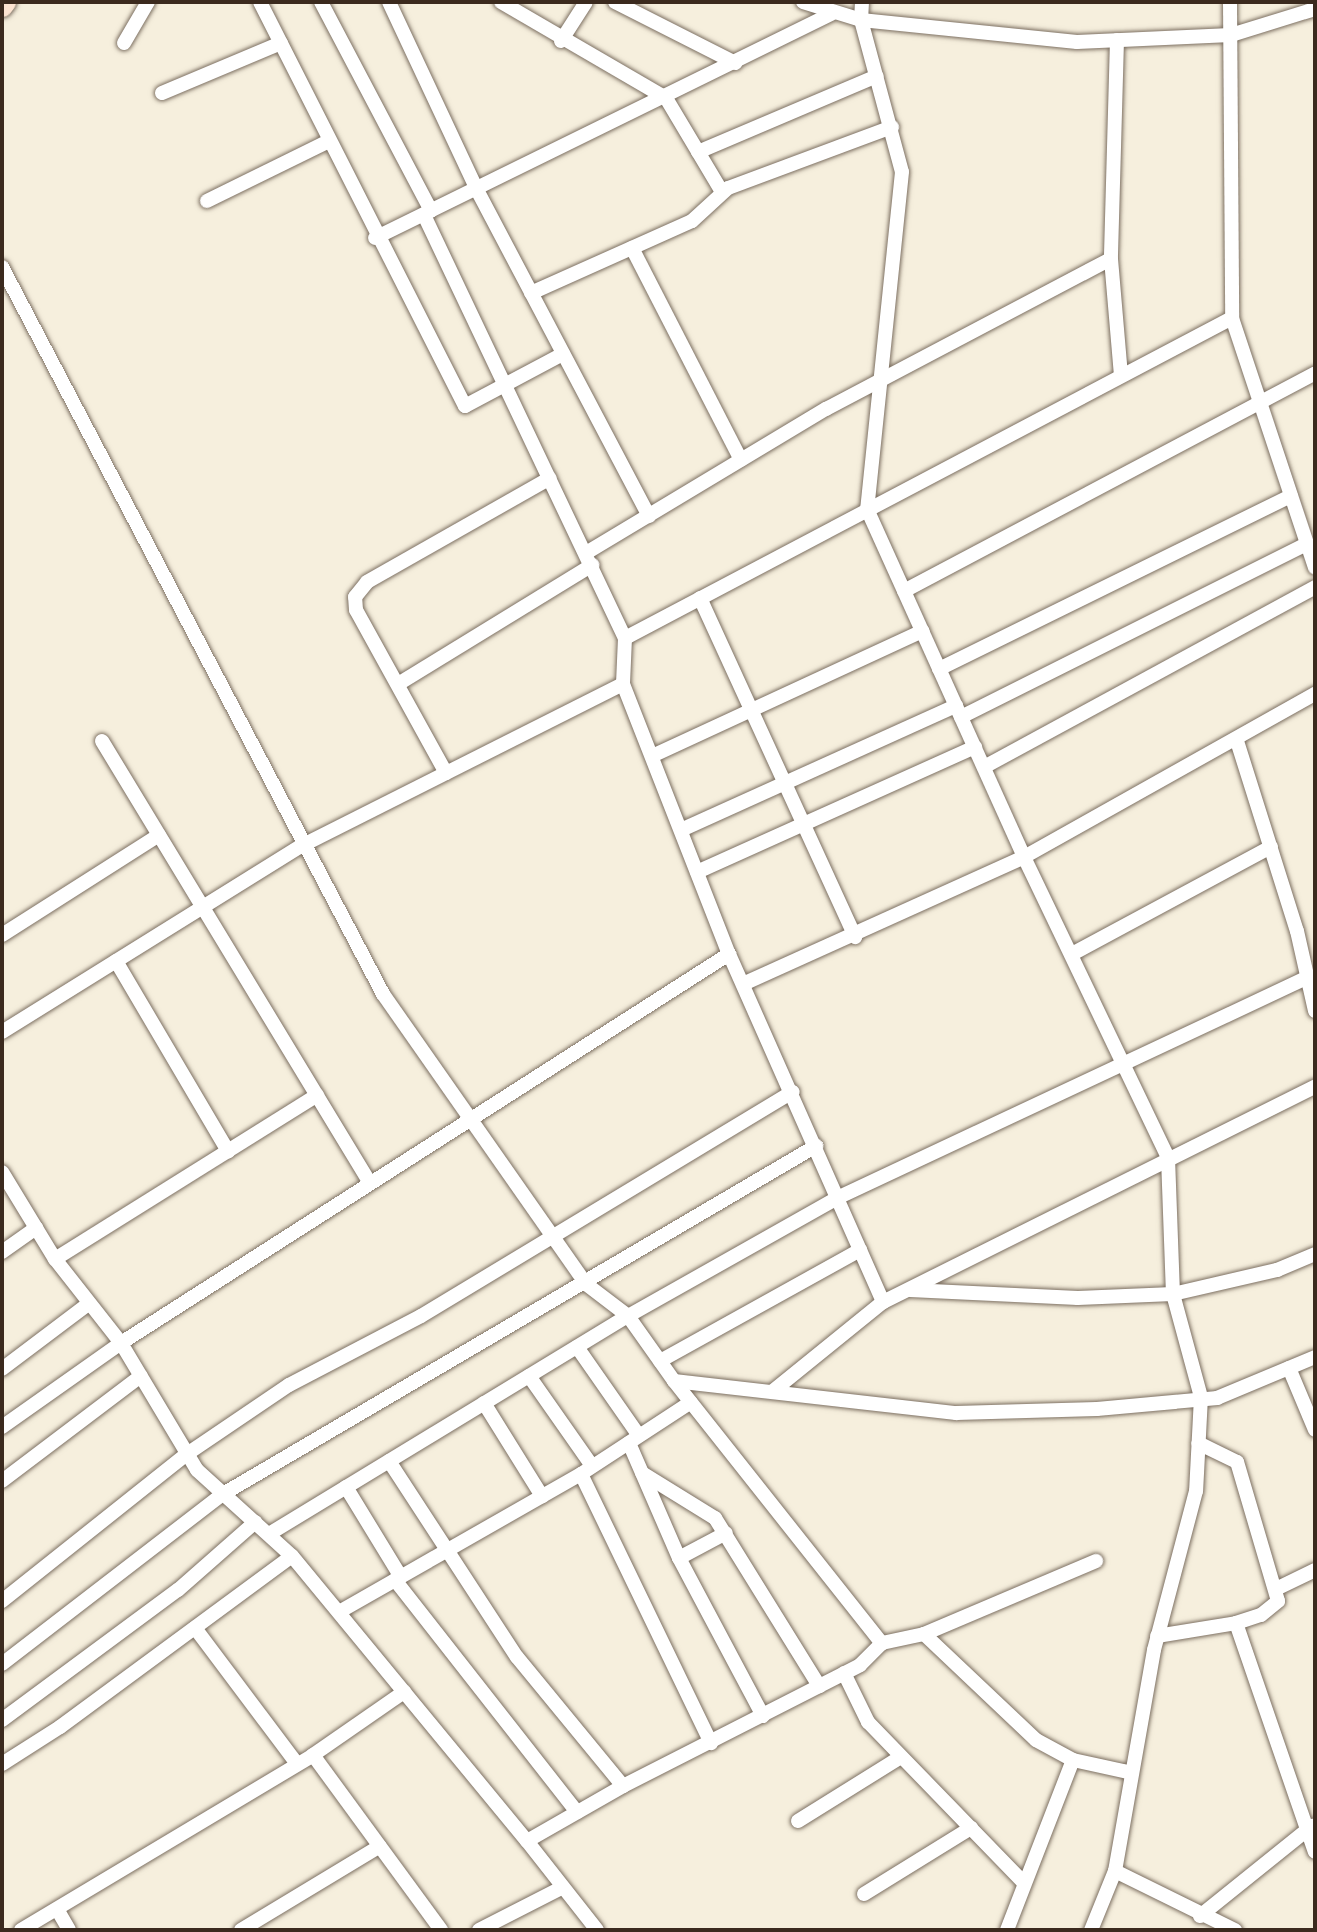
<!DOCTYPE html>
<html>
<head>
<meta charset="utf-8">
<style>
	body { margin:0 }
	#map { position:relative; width:1317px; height:1932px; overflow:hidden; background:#f6efdd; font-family:"Balsamiq Sans",sans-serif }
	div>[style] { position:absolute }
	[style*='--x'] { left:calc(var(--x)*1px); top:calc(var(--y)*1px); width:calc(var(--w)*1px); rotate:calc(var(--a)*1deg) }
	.roads { filter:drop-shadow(0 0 2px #7c6f61) drop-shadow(0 0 2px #7c6f61) }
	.street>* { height:14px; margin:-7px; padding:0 7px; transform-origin:7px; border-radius:7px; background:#fff }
	.secondary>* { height:22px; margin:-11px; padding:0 11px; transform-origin:11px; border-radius:11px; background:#fde4d1 }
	span { translate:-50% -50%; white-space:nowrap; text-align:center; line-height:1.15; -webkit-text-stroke:6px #fdfcf7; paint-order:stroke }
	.frame { position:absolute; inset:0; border:4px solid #3b2a1e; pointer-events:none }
</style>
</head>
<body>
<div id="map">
	<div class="roads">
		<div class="street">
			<i style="--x:260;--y:2;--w:453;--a:63.1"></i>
			<i style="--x:465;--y:406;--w:111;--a:-28"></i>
			<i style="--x:321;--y:2;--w:236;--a:62.2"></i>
			<i style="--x:389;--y:2;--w:205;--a:64.9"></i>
			<i style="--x:476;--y:188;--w:371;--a:62.2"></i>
			<i style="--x:501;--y:2;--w:191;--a:30.2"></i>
			<i style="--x:666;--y:98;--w:109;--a:59.2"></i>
			<i style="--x:615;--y:2;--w:135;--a:26.9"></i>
			<i style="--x:803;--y:2;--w:61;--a:17.2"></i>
			<i style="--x:861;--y:20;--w:217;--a:5.8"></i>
			<i style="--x:1077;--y:42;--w:154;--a:-2.6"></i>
			<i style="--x:1231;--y:35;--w:88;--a:-17.2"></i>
			<i style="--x:862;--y:2;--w:18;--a:93"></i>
			<i style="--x:861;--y:20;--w:157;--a:74.9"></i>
			<i style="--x:902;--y:172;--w:339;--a:95.9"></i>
			<i style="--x:867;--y:509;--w:382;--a:65.7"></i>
			<i style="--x:1024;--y:857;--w:334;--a:64.4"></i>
			<i style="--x:1168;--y:1158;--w:136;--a:87.9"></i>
			<i style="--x:1173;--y:1294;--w:107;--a:74.8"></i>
			<i style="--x:1201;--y:1397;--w:94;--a:93"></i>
			<i style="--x:1196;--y:1491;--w:164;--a:104.8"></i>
			<i style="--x:1154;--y:1650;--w:224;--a:100"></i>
			<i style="--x:1115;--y:1871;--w:64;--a:112.1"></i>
			<i style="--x:1230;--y:2;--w:316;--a:89.6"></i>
			<i style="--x:1232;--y:318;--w:263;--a:71.6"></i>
			<i style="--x:1117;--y:40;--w:219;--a:91.6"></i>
			<i style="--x:1111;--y:259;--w:117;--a:85.1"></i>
			<i style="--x:561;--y:41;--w:46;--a:-57.3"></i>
			<i style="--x:124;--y:43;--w:48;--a:-59.7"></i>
			<i style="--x:162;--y:93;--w:129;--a:-22.8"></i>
			<i style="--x:698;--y:152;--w:194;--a:-23"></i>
			<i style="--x:207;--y:201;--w:136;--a:-26.2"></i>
			<i style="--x:424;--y:215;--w:468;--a:64.6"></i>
			<i style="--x:375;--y:238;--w:508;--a:-26.16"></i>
			<i style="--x:632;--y:248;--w:238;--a:62.8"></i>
			<i style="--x:2;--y:267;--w:821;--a:62.34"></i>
			<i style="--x:383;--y:994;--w:354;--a:55"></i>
			<i style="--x:586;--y:1284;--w:53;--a:37.3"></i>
			<i style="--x:628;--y:1316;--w:80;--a:54.7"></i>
			<i style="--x:674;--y:1381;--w:284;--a:6.5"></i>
			<i style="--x:956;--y:1413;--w:141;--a:-1.6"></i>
			<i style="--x:1097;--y:1409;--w:121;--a:-5.2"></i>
			<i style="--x:1217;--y:1398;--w:106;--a:-22.7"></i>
			<i style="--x:531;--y:293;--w:176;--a:-24.1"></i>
			<i style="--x:692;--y:221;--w:49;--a:-42.5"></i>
			<i style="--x:728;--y:188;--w:175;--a:-20.4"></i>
			<i style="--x:1232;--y:318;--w:686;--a:152.2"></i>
			<i style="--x:625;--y:638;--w:46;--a:92.5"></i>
			<i style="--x:623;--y:684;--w:290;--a:68.6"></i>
			<i style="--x:729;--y:954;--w:267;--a:66.1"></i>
			<i style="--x:837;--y:1198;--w:516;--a:-25.12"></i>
			<i style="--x:586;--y:553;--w:280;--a:-31"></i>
			<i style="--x:826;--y:409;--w:322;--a:-27.8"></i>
			<i style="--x:904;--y:591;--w:465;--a:-27.9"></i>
			<i style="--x:700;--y:598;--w:373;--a:65.4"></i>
			<i style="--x:939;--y:669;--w:392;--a:-26.2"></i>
			<i style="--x:398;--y:684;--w:228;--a:-31.5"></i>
			<i style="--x:961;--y:717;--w:387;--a:-26.6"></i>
			<i style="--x:102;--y:741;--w:517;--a:58.77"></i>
			<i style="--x:1237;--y:741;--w:199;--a:72.5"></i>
			<i style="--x:1297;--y:931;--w:82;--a:77.3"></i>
			<i style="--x:652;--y:756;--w:298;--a:-24.8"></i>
			<i style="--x:984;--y:767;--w:377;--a:-28.5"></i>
			<i style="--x:446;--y:773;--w:186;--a:-118.9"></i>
			<i style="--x:356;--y:610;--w:13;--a:-94"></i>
			<i style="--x:355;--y:597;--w:19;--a:-51"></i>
			<i style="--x:367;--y:582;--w:210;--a:-29.6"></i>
			<i style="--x:681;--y:830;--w:302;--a:-24.3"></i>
			<i style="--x:697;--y:872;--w:305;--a:-24.2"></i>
			<i style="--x:2;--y:935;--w:186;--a:-32.5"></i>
			<i style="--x:1072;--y:954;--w:226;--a:-28.3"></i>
			<i style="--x:116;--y:961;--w:221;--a:59.5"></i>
			<i style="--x:743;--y:984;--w:308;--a:-24.3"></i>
			<i style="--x:1024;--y:857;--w:334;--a:-29.3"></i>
			<i style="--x:2;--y:1032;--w:352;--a:-31.9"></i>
			<i style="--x:301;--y:846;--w:360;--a:-26.7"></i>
			<i style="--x:2;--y:1172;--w:102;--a:58.7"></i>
			<i style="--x:55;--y:1259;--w:107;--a:51.8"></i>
			<i style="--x:121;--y:1343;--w:148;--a:59.1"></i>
			<i style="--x:197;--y:1470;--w:128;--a:42.2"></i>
			<i style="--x:292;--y:1556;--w:369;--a:50.5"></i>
			<i style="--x:527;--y:1841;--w:111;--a:-29.8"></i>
			<i style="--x:623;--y:1786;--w:266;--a:-27"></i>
			<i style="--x:860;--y:1665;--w:31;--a:-45"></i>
			<i style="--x:882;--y:1643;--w:43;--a:-12.1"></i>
			<i style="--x:924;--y:1634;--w:154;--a:43.4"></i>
			<i style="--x:1036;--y:1740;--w:42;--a:28.4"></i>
			<i style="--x:1073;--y:1760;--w:60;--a:12.4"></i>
			<i style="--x:2;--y:1252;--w:42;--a:-35.2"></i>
			<i style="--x:55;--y:1259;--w:309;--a:-32"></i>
			<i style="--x:910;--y:1290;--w:168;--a:2.7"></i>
			<i style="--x:1078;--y:1298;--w:95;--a:-2.4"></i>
			<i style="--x:1173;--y:1294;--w:107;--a:-13"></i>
			<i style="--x:1277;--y:1270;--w:41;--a:-22.8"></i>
			<i style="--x:577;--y:1347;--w:108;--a:55.1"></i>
			<i style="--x:660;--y:1361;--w:229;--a:-29"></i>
			<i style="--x:1289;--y:1368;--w:67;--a:67.2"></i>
			<i style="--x:2;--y:1369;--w:106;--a:-37"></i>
			<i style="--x:529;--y:1376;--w:110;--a:55"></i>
			<i style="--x:674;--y:1381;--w:335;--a:51.6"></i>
			<i style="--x:773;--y:1391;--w:141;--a:-39"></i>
			<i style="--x:883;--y:1302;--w:483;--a:-26.5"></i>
			<i style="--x:484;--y:1403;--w:110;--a:58.1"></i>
			<i style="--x:2;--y:1427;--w:146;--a:-35.2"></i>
			<i style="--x:121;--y:1343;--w:722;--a:-32.61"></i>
			<i style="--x:629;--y:1443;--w:125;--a:66.5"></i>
			<i style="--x:679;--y:1558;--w:179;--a:62"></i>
			<i style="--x:389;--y:1461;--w:234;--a:56.9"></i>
			<i style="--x:517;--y:1657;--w:167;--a:50.6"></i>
			<i style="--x:642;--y:1473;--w:86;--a:31.7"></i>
			<i style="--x:715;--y:1518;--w:198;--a:58.2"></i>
			<i style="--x:581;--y:1474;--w:299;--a:64.2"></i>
			<i style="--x:2;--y:1481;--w:174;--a:-37.1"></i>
			<i style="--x:346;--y:1487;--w:105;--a:58.6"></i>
			<i style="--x:269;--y:1534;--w:420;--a:-31.3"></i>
			<i style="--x:628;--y:1316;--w:240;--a:-29.4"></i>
			<i style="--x:837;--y:1198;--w:114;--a:66.1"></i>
			<i style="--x:679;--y:1558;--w:53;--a:-28"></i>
			<i style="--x:395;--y:1580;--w:295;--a:51.9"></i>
			<i style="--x:1278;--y:1588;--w:41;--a:-25.9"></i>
			<i style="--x:2;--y:1601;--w:236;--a:-38.5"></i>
			<i style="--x:187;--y:1454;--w:123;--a:-34.1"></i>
			<i style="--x:289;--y:1385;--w:149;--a:-27.6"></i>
			<i style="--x:421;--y:1316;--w:434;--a:-31.1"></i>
			<i style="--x:339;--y:1612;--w:279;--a:-29.7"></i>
			<i style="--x:581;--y:1474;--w:131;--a:-33.2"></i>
			<i style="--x:1236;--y:1623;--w:242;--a:71"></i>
			<i style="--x:195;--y:1628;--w:170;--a:53.1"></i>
			<i style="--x:924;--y:1634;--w:187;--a:-23"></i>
			<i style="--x:1157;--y:1636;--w:80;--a:-9.3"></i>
			<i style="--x:1236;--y:1623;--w:26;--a:-18"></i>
			<i style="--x:1261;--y:1615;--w:22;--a:-39"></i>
			<i style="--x:1278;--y:1601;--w:145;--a:-106.4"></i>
			<i style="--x:1237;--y:1462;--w:43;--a:-154"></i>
			<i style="--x:2;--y:1664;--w:279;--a:-37.6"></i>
			<i style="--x:223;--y:1494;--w:688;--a:-30.41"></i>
			<i style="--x:844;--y:1673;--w:55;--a:63.9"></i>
			<i style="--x:868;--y:1722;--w:223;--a:45.9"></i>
			<i style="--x:2;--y:1720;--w:219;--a:-36.5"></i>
			<i style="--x:178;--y:1590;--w:103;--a:-41.4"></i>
			<i style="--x:313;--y:1755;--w:217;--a:53.8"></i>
			<i style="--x:2;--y:1764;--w:69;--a:-32.5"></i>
			<i style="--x:60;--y:1727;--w:288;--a:-36.4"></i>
			<i style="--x:798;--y:1821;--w:121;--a:-31.9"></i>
			<i style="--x:527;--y:1841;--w:113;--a:51.8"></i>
			<i style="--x:1115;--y:1871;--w:134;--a:26.2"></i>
			<i style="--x:864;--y:1894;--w:126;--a:-31.7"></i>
			<i style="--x:57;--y:1909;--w:24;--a:60"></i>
			<i style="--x:1200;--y:1916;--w:144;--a:-38.8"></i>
			<i style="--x:21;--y:1930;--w:340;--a:-30.9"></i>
			<i style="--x:313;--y:1755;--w:111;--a:-34.7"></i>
			<i style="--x:241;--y:1930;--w:162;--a:-31.1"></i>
			<i style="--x:479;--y:1930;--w:94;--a:-27.1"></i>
			<i style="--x:1007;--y:1930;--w:182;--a:-68.8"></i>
		</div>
		<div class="secondary">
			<i style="--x:2;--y:6;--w:5;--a:-53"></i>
		</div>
	</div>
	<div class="frame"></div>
</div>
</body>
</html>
